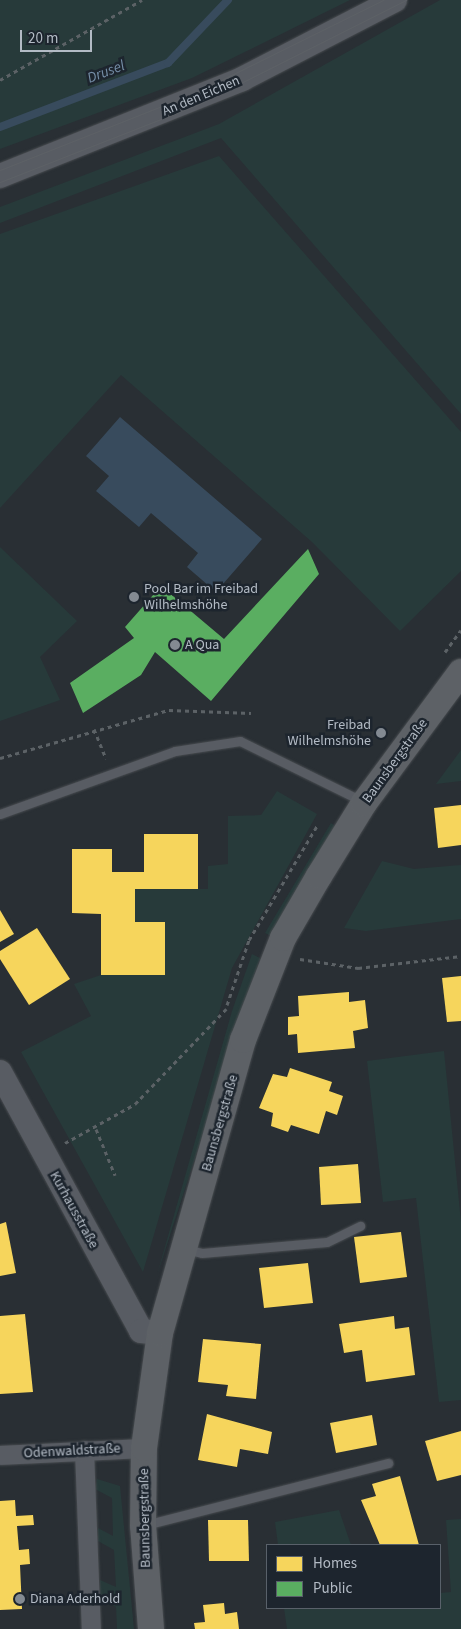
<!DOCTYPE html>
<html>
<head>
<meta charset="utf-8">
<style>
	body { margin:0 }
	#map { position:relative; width:461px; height:1629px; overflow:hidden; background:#292f34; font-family:"Source Sans 3",sans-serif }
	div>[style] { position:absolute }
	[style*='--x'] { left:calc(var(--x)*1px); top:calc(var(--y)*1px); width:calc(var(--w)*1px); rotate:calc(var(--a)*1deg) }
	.green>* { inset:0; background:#273a3a }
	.water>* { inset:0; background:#384b5d }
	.homes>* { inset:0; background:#f6d55c }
	.public>* { inset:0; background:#5aae61 }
	.stream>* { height:8px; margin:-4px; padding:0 4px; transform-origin:4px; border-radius:4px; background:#384b5d }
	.path>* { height:3px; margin-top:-1.5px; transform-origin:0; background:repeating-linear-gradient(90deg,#5c6266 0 4px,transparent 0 8px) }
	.roads { filter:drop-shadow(0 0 1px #474b4f) drop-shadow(0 0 1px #474b4f) }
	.service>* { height:9px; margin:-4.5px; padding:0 4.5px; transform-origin:4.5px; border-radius:4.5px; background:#585c63 }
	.minor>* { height:19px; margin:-9.5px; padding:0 9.5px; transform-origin:9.5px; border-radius:9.5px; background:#585c63 }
	.tertiary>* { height:24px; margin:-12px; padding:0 12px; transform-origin:12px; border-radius:12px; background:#585c63 }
	.secondary>* { height:26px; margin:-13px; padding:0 13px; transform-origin:13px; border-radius:13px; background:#5d6166 }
	.tram>* { height:1px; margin:-0.5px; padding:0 0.5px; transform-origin:0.5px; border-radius:0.5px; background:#5d6166 }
	.dots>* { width:14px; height:14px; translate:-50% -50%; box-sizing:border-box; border:2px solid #1d252e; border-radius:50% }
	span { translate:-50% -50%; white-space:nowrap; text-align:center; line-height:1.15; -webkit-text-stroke:5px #1d252e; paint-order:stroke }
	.street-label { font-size:14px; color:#b3bbc5 }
	.poi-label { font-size:14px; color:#b3bbc5 }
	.left { translate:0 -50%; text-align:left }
	.right { translate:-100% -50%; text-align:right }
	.water-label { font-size:15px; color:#758ea7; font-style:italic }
	.legend { position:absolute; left:266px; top:1544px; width:175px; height:65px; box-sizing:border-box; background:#1d252e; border:1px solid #59616a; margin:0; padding:6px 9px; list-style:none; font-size:15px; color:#b3bbc5 }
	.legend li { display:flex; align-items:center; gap:10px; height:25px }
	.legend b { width:25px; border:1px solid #59616a }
	.scale { position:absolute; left:20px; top:30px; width:72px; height:22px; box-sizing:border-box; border:2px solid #b3bbc5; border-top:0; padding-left:6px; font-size:15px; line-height:18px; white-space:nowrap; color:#b3bbc5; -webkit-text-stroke:4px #1d252e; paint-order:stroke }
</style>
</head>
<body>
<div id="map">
	<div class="green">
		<i style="clip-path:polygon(0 0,350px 0,192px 78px,0 149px)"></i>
		<i style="clip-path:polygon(440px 0,461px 0,461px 414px,221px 138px,0 223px,0 207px,219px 124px)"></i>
		<i style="clip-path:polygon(219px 156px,461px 432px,461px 571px,400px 631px,312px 542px,121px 375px,0 508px,0 234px)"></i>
		<i style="clip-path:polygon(0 547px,77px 621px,40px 657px,60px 700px,0 721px)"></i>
		<i style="clip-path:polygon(461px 750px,461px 781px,436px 784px)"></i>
		<i style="clip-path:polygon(277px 791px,317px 814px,232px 968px,143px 1272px,21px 1052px,91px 1016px,74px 984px,101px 975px,165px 975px,165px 922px,135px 922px,135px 889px,208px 889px,208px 866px,228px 864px,228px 816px,261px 815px)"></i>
		<i style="clip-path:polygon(331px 823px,337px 827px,271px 936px,265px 933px)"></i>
		<i style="clip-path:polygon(382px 861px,414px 869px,461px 865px,461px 919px,366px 931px,344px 928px)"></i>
		<i style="clip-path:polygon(252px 954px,260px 958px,157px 1275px,232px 1011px)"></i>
		<i style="clip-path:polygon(444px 1051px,461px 1222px,461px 1400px,439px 1402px,416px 1198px,383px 1202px,367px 1061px)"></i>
		<i style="clip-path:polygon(97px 1479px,120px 1486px,134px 1629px,117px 1629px,116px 1607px,100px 1598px,100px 1580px,116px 1587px,114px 1550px,98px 1541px,98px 1528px,113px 1536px,112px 1498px,95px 1489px)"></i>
		<i style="clip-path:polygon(339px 1510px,351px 1545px,278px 1545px,275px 1522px)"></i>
		<i style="clip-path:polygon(461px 1519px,461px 1629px,287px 1629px,284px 1608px,440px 1608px,440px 1593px,451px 1592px,446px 1520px)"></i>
	</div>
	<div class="water">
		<i style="clip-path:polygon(120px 417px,262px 539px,216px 592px,187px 567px,198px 553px,151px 513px,139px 527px,96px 491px,109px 476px,86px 456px)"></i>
	</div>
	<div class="homes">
		<i style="clip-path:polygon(461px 805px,461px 845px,438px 848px,434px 808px)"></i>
		<i style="clip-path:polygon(144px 834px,198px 834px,198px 889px,135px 889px,135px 922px,165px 922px,165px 975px,101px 975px,101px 914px,72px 913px,72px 849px,112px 849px,112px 872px,144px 872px)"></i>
		<i style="clip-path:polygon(0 910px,14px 934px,0 942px)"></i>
		<i style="clip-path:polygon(37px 928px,70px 979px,29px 1005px,0 959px,0 951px)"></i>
		<i style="clip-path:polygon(461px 976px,461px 1021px,447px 1022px,442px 978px)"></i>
		<i style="clip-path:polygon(349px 992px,349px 1002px,365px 1000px,368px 1028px,353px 1031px,355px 1048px,298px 1053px,297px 1034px,288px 1035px,288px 1017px,299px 1016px,298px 996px)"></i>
		<i style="clip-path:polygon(290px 1068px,332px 1082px,329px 1091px,343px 1096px,337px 1115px,326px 1111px,319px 1134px,291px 1125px,288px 1132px,271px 1126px,273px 1113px,259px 1108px,273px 1074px,287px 1077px)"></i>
		<i style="clip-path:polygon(358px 1164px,361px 1203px,321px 1205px,319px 1167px)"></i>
		<i style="clip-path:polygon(6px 1222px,16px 1273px,0 1276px,0 1224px)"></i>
		<i style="clip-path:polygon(401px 1232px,407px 1277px,360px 1283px,354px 1237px)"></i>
		<i style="clip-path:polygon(308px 1263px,313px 1303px,264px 1308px,259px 1268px)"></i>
		<i style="clip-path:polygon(25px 1314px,33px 1392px,0 1394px,0 1316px)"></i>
		<i style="clip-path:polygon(394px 1316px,395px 1329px,409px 1327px,415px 1375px,366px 1382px,362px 1350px,344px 1353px,339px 1324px)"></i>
		<i style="clip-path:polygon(203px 1339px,261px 1344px,256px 1399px,226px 1396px,228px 1385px,198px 1382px)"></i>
		<i style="clip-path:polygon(207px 1414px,272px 1432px,268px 1454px,240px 1449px,237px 1467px,198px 1460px)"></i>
		<i style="clip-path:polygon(372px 1415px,377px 1445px,336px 1453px,330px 1423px)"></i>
		<i style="clip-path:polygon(461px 1431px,461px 1475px,437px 1481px,425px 1441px)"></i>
		<i style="clip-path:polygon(400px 1476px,419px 1545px,380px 1545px,361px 1500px,376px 1496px,372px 1484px)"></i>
		<i style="clip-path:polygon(15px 1500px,16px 1516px,33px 1515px,34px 1525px,17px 1526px,19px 1550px,29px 1549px,30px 1564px,20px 1565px,22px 1609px,0 1610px,0 1501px)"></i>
		<i style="clip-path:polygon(208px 1520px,248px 1520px,249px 1561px,209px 1561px)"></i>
		<i style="clip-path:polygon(224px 1603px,225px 1614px,237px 1612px,239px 1629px,195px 1629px,194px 1623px,205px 1622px,203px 1605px)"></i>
	</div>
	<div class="public">
		<i style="clip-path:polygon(308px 549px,319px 574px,211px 701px,155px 652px,141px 675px,83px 713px,70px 683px,134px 638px,125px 627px,161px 586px,224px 639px)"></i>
	</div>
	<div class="stream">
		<i style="--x:0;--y:127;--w:180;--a:-20.9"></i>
		<i style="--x:168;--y:63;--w:87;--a:-46.4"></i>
	</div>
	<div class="path">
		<i style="--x:0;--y:80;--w:163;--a:-29.4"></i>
		<i style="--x:445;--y:652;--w:27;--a:-54"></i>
		<i style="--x:94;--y:729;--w:32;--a:68"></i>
		<i style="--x:0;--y:758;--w:176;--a:-15.9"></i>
		<i style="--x:169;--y:710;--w:82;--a:2.1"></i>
		<i style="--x:300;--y:959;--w:59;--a:8.8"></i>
		<i style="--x:358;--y:968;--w:104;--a:-6.6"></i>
		<i style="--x:227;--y:1005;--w:69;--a:-71.3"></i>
		<i style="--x:249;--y:940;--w:133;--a:-59.2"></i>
		<i style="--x:96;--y:1129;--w:50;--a:67.6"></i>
		<i style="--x:65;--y:1143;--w:80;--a:-29.1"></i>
		<i style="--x:135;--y:1104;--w:132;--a:-46.2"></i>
	</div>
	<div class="roads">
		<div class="service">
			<i style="--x:0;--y:814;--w:186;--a:-19.8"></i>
			<i style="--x:175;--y:751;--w:66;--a:-8.7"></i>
			<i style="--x:240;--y:741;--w:136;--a:26.2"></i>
			<i style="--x:185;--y:1249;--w:17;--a:13"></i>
			<i style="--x:202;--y:1253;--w:125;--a:-5"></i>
			<i style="--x:327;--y:1242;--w:37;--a:-26"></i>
			<i style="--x:145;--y:1525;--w:251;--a:-14.3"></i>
		</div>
		<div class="minor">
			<i style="--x:84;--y:1450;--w:179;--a:87.8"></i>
			<i style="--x:0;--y:1455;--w:144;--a:-2.8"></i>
		</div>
		<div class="tertiary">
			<i style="--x:0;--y:176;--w:261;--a:-21.8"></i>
			<i style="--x:242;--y:79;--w:172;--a:-27.3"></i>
			<i style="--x:0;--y:1072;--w:295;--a:61.4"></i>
			<i style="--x:141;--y:1331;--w:19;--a:6"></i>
		</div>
		<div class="secondary">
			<i style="--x:151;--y:1629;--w:103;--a:-94.4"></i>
			<i style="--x:143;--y:1526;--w:78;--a:-89.3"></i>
			<i style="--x:144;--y:1448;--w:116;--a:-82.1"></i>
			<i style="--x:160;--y:1333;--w:305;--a:-74.2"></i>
			<i style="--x:243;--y:1040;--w:110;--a:-68.6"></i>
			<i style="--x:283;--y:938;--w:72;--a:-59.9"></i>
			<i style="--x:319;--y:876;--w:86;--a:-58.3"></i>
			<i style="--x:364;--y:803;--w:163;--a:-53.5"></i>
		</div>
	</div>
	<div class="tram">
		<i style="--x:0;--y:170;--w:212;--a:-21.6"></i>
		<i style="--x:197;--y:92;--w:208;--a:-26.3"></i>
		<i style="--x:0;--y:182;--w:214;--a:-21.4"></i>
		<i style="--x:199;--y:104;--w:232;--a:-26.7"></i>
	</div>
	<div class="dots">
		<i style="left:134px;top:597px;background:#838a92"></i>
		<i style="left:175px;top:645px;background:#838a92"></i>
		<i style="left:381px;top:733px;background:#838a92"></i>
		<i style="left:20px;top:1599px;background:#838a92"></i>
	</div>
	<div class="street-label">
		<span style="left:201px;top:96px;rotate:-23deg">An den Eichen</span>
		<span style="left:395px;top:761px;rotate:-54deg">Baunsbergstraße</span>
		<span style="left:220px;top:1123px;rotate:-74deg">Baunsbergstraße</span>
		<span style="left:74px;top:1210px;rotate:61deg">Kurhausstraße</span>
		<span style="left:72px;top:1451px;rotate:-3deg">Odenwaldstraße</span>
		<span style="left:145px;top:1518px;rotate:-91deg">Baunsbergstraße</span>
	</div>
	<div class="poi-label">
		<span class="left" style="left:144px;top:597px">Pool Bar im Freibad<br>Wilhelmshöhe</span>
		<span class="left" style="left:185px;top:645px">A Qua</span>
		<span class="right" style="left:371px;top:733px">Freibad<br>Wilhelmshöhe</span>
		<span class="left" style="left:30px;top:1599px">Diana Aderhold</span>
	</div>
	<div class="water-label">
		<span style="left:106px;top:72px;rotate:-21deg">Drusel</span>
	</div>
	<ul class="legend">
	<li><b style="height:14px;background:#f6d55c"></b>Homes</li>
	<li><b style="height:14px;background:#5aae61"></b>Public</li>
	</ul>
	<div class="scale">20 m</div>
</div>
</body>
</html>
